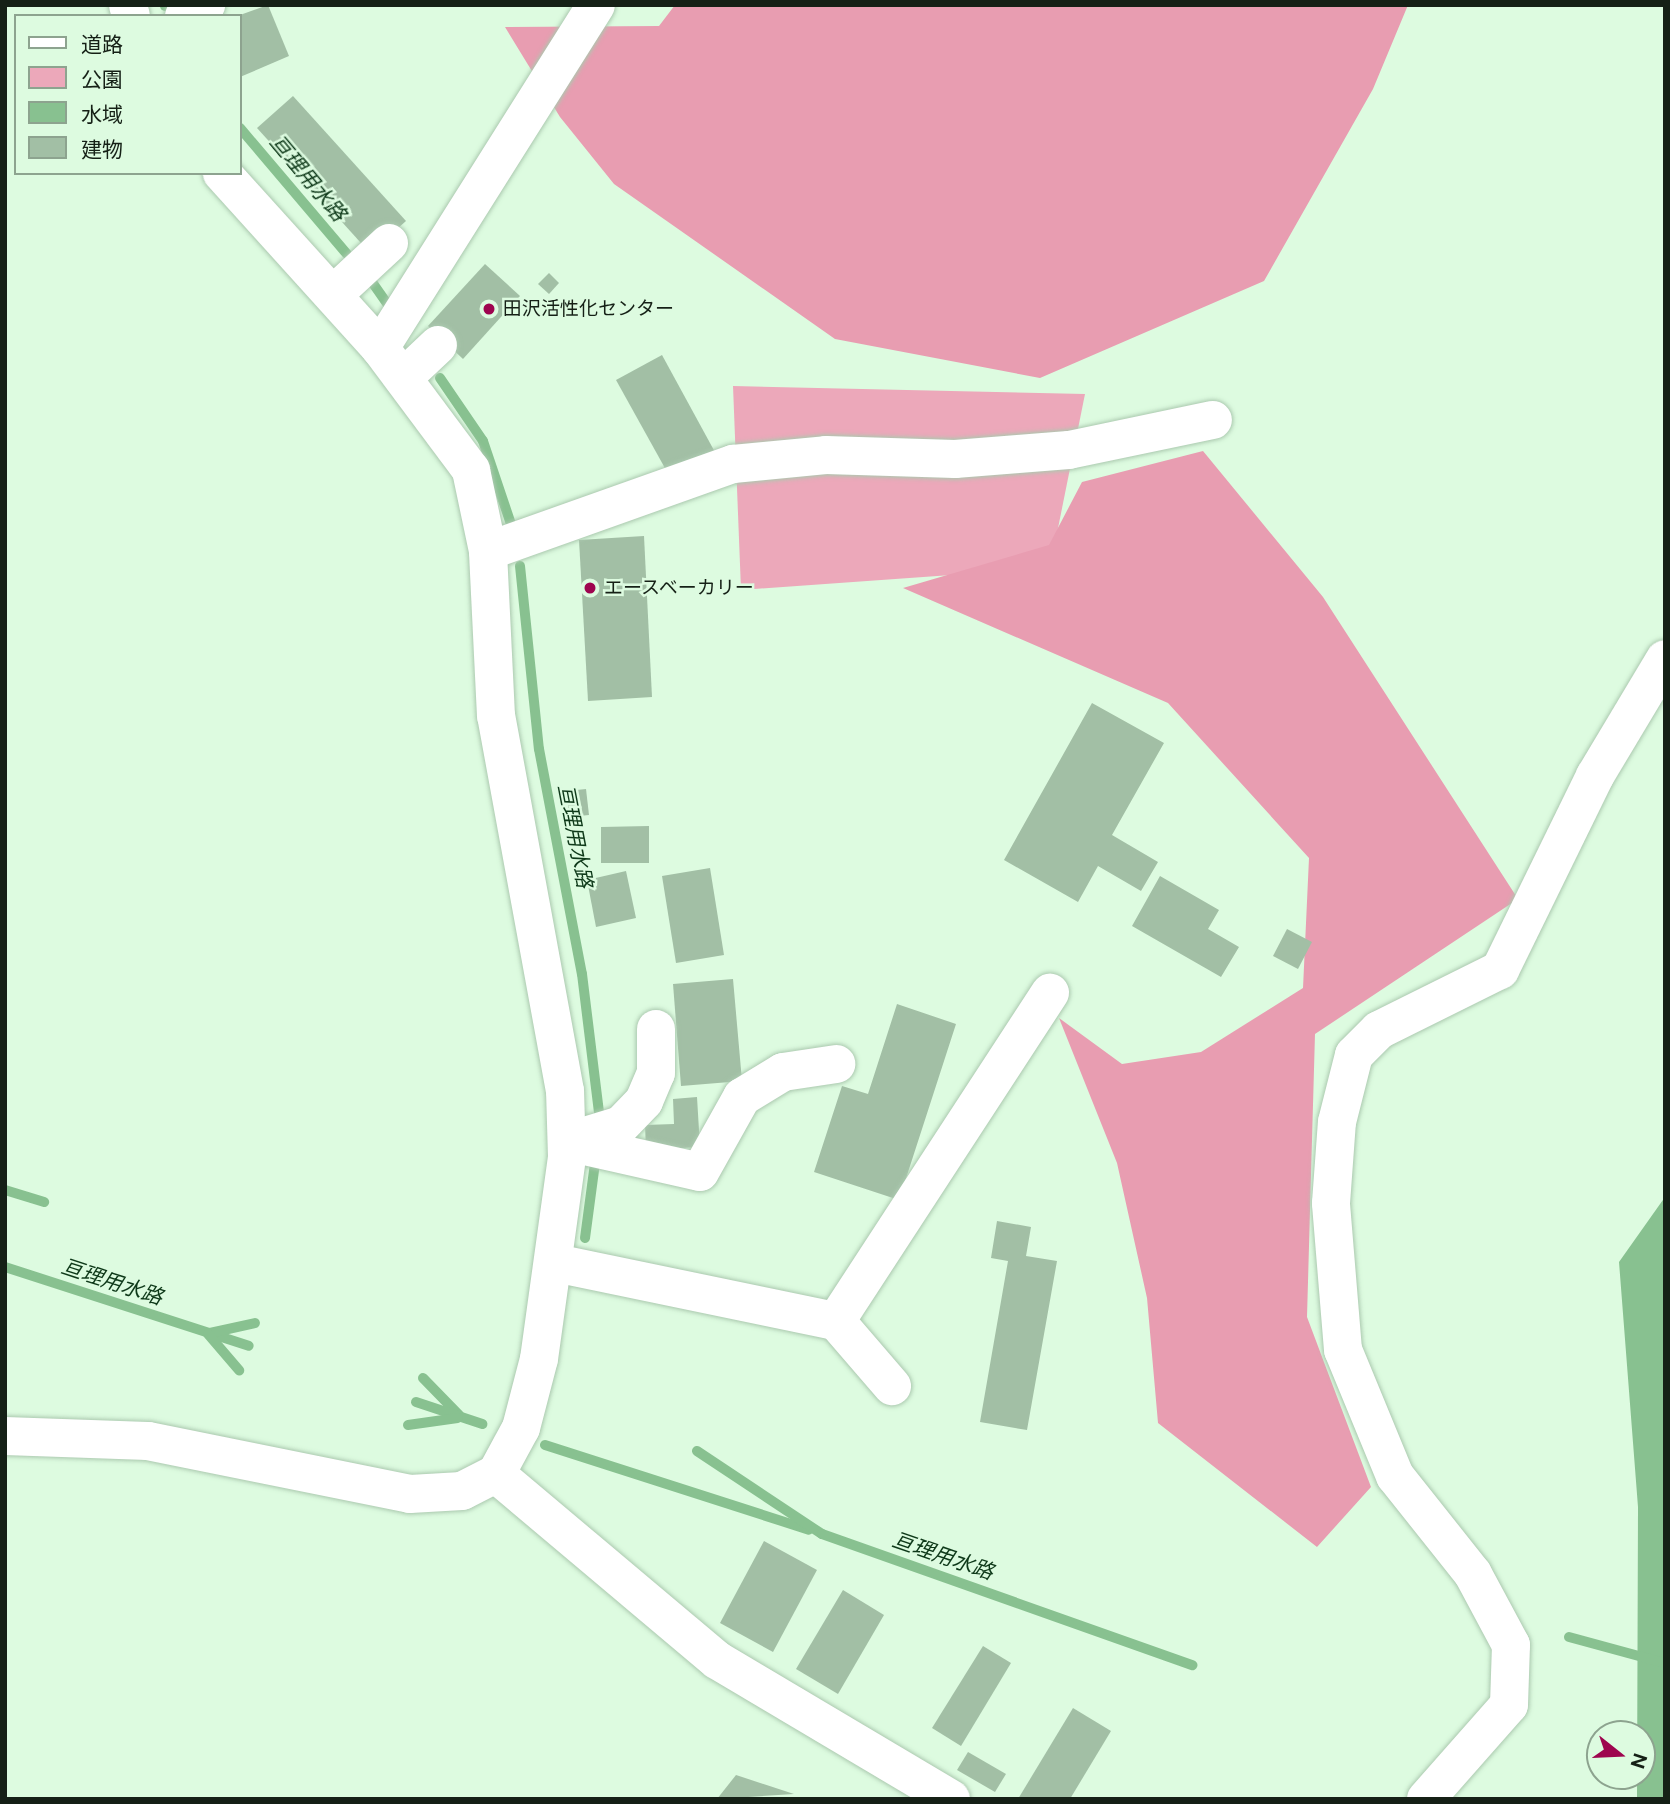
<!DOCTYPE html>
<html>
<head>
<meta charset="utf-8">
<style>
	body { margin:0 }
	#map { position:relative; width:1670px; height:1804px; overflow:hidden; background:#ddfbe0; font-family:"Public Sans","Noto Sans JP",sans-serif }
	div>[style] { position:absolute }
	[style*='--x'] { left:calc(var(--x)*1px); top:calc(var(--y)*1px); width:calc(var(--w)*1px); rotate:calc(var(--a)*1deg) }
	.green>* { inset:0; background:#eca8ba }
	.forest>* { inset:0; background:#e89db1 }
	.water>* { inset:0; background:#88c190 }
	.stream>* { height:10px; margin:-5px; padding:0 5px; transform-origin:5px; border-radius:5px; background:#88c190 }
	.building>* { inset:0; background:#a2bfa5 }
	.roads { filter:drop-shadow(0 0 2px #abc9af) drop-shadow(0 0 2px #abc9af) }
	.minor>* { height:38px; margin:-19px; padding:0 19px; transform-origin:19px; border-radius:19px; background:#fff }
	.dots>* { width:19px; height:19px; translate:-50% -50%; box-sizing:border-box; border:4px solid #ddfbe0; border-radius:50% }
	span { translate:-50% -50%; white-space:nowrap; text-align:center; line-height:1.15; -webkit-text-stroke:5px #ddfbe0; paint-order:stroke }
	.poi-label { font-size:19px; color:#152016 }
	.left { translate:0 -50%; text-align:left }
	.water-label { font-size:21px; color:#0e3919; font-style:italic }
	.frame { position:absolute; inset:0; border:7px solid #152016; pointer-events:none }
	.legend { position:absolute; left:14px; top:14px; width:228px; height:161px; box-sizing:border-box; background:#ddfbe0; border:2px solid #8da38f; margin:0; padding:9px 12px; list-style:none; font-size:21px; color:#152016 }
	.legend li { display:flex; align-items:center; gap:14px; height:35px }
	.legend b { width:35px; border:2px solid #8da38f }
	.north { position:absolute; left:1586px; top:1720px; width:70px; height:70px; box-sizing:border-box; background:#ddfbe0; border:2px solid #8da38f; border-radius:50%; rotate:108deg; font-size:19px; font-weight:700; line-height:28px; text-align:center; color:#152016 }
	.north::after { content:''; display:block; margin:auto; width:24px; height:32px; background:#9e054f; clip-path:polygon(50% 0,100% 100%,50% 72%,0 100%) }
</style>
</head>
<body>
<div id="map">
	<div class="green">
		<i style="clip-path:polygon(733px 386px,1085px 394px,1050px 568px,741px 590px)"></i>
	</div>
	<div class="forest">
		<i style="clip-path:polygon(675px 5px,1408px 5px,1373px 89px,1264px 281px,1040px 378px,835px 339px,614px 184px,560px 117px,505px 27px,659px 26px)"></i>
		<i style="clip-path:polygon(1203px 451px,1323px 597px,1518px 899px,1315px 1034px,1307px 1317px,1371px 1487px,1317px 1547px,1158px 1423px,1147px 1298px,1117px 1163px,1059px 1018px,1122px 1064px,1201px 1052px,1303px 988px,1309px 858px,1168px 703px,903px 588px,1049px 545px,1082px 482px)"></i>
	</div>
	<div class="water">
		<i style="clip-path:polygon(1665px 1197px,1665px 1799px,1637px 1799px,1638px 1507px,1619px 1262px)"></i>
	</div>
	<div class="stream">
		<i style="--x:165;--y:5;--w:1;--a:90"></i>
		<i style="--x:240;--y:128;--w:165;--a:49.7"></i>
		<i style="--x:372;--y:282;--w:29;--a:55"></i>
		<i style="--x:440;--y:378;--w:76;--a:55.7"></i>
		<i style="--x:483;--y:441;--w:88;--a:71.4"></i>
		<i style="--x:520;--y:566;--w:184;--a:84.1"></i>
		<i style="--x:539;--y:749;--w:229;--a:79.2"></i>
		<i style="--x:582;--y:974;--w:140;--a:83"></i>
		<i style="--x:5;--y:1190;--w:41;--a:17.1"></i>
		<i style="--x:585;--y:1238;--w:76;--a:-82.4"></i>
		<i style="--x:5;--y:1267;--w:256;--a:17.9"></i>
		<i style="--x:210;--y:1333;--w:46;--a:-12.5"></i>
		<i style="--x:208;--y:1334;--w:48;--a:49.3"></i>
		<i style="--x:423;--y:1378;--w:52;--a:45.8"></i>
		<i style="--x:416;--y:1402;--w:70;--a:18.4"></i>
		<i style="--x:408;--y:1425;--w:50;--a:-8"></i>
		<i style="--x:545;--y:1445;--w:277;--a:17.8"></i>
		<i style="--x:697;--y:1451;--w:150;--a:33.6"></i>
		<i style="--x:822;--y:1534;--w:393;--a:19.5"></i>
		<i style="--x:1569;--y:1637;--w:99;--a:15.2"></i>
	</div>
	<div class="building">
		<i style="clip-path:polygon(268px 5px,289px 56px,240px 77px,240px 15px)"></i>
		<i style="clip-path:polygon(293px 96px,406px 221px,370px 253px,257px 128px)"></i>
		<i style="clip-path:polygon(485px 264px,520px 296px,463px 359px,428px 326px)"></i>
		<i style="clip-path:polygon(549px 273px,559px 283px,549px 294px,538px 284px)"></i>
		<i style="clip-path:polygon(662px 355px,716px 454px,671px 479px,616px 380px)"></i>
		<i style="clip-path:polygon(644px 536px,652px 697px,588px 701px,579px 540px)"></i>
		<i style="clip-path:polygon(1092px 703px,1164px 743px,1112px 835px,1158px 862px,1141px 891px,1098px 866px,1078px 902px,1004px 860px)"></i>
		<i style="clip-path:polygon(586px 789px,589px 815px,569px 817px,567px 791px)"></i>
		<i style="clip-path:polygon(649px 826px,649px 863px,601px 863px,601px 827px)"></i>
		<i style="clip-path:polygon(710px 868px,724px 955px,676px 963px,662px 876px)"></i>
		<i style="clip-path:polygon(626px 871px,636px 918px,596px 927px,587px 880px)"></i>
		<i style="clip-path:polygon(1160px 876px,1219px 910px,1208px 929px,1239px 947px,1221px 977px,1132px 926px)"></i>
		<i style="clip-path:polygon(1287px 929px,1312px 942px,1298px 969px,1273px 956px)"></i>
		<i style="clip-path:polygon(733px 979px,742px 1081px,681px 1086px,673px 984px)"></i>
		<i style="clip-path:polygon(897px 1004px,956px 1024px,899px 1200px,814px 1172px,842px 1086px,868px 1094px)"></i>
		<i style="clip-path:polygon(697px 1097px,700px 1147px,646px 1150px,645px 1125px,674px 1124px,673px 1099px)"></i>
		<i style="clip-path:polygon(997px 1221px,1031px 1227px,1026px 1256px,1057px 1261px,1027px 1430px,980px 1422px,1008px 1261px,991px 1258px)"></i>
		<i style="clip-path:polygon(764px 1541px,817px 1570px,773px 1652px,720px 1623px)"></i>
		<i style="clip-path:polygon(843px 1590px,884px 1615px,838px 1694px,796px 1669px)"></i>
		<i style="clip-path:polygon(983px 1646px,1011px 1663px,961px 1746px,932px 1728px)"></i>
		<i style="clip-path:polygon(1073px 1708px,1111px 1731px,1070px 1799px,1018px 1799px)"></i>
		<i style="clip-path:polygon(968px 1752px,1006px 1774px,995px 1792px,957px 1770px)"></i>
		<i style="clip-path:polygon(736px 1775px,794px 1794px,717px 1799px)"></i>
	</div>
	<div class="roads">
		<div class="minor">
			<i style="--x:128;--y:5;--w:11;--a:75"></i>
			<i style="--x:184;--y:16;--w:25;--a:-27"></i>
			<i style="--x:334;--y:294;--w:75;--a:-42.8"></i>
			<i style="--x:380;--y:348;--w:405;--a:-57.8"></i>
			<i style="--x:403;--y:378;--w:48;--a:-43.3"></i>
			<i style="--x:488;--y:551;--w:260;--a:-19.6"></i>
			<i style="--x:733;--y:464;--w:93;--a:-5.5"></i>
			<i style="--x:826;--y:455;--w:129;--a:1.8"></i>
			<i style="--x:955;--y:459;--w:114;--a:-4.5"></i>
			<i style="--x:1069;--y:450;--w:147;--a:-11.8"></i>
			<i style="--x:569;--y:1141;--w:54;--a:-17.1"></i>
			<i style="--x:621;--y:1125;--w:33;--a:-46"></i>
			<i style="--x:644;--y:1101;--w:30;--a:-67"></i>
			<i style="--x:656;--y:1073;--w:44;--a:-90"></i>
			<i style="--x:567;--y:1142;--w:136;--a:12.7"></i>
			<i style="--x:700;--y:1172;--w:86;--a:-60.8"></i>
			<i style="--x:742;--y:1097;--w:48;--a:-31.4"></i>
			<i style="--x:783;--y:1072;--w:54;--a:-8.6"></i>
			<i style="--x:555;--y:1263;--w:287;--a:11.7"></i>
			<i style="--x:836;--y:1321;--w:392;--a:-56.9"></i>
			<i style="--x:836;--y:1321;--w:86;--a:49.3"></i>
			<i style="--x:5;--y:1436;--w:143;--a:2"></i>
			<i style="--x:148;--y:1441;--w:267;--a:11.4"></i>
			<i style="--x:410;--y:1494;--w:52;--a:-3.3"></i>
			<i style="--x:462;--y:1491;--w:38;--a:-27"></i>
			<i style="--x:496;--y:1474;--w:52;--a:-61.5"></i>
			<i style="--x:521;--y:1428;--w:71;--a:-75.4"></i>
			<i style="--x:539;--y:1359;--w:204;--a:-82.1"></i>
			<i style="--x:567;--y:1157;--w:66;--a:-91.7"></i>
			<i style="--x:565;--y:1091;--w:381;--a:-100.4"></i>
			<i style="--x:496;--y:716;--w:165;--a:-92.8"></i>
			<i style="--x:488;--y:551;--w:83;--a:-101.9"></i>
			<i style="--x:471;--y:470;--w:152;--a:-126.7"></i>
			<i style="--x:380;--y:348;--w:236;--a:-132.1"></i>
			<i style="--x:496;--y:1474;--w:289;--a:40.1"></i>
			<i style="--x:717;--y:1660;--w:272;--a:30.7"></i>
			<i style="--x:1426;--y:1799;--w:125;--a:-48.6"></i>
			<i style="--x:1509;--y:1705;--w:60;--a:-88.1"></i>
			<i style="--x:1511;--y:1645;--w:81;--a:-118.2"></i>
			<i style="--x:1473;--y:1574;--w:125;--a:-128.5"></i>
			<i style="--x:1395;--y:1476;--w:136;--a:-112.4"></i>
			<i style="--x:1343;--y:1350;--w:147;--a:-94.7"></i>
			<i style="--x:1331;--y:1203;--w:81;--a:-85.8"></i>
			<i style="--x:1337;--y:1122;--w:69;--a:-75.8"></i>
			<i style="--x:1354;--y:1055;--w:35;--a:-45"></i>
			<i style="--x:1379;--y:1030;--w:135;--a:-26.4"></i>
			<i style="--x:1500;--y:970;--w:216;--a:-63.9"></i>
			<i style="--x:1595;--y:776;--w:136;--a:-59.1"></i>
		</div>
	</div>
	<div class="dots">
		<i style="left:489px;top:309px;background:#9e054f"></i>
		<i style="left:590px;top:588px;background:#9e054f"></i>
	</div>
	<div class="poi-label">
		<span class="left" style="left:503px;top:309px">田沢活性化センター</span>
		<span class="left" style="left:604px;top:588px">エースベーカリー</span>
	</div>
	<div class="water-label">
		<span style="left:308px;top:178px;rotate:50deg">亘理用水路</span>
		<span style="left:575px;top:836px;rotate:79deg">亘理用水路</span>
		<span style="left:112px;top:1282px;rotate:18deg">亘理用水路</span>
		<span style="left:943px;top:1556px;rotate:19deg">亘理用水路</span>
	</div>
	<div class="frame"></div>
	<ul class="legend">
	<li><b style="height:9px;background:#fff"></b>道路</li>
	<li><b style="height:19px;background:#eca8ba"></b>公園</li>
	<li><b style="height:19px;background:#88c190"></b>水域</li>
	<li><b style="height:19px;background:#a2bfa5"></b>建物</li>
	</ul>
	<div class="north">N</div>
</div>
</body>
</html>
